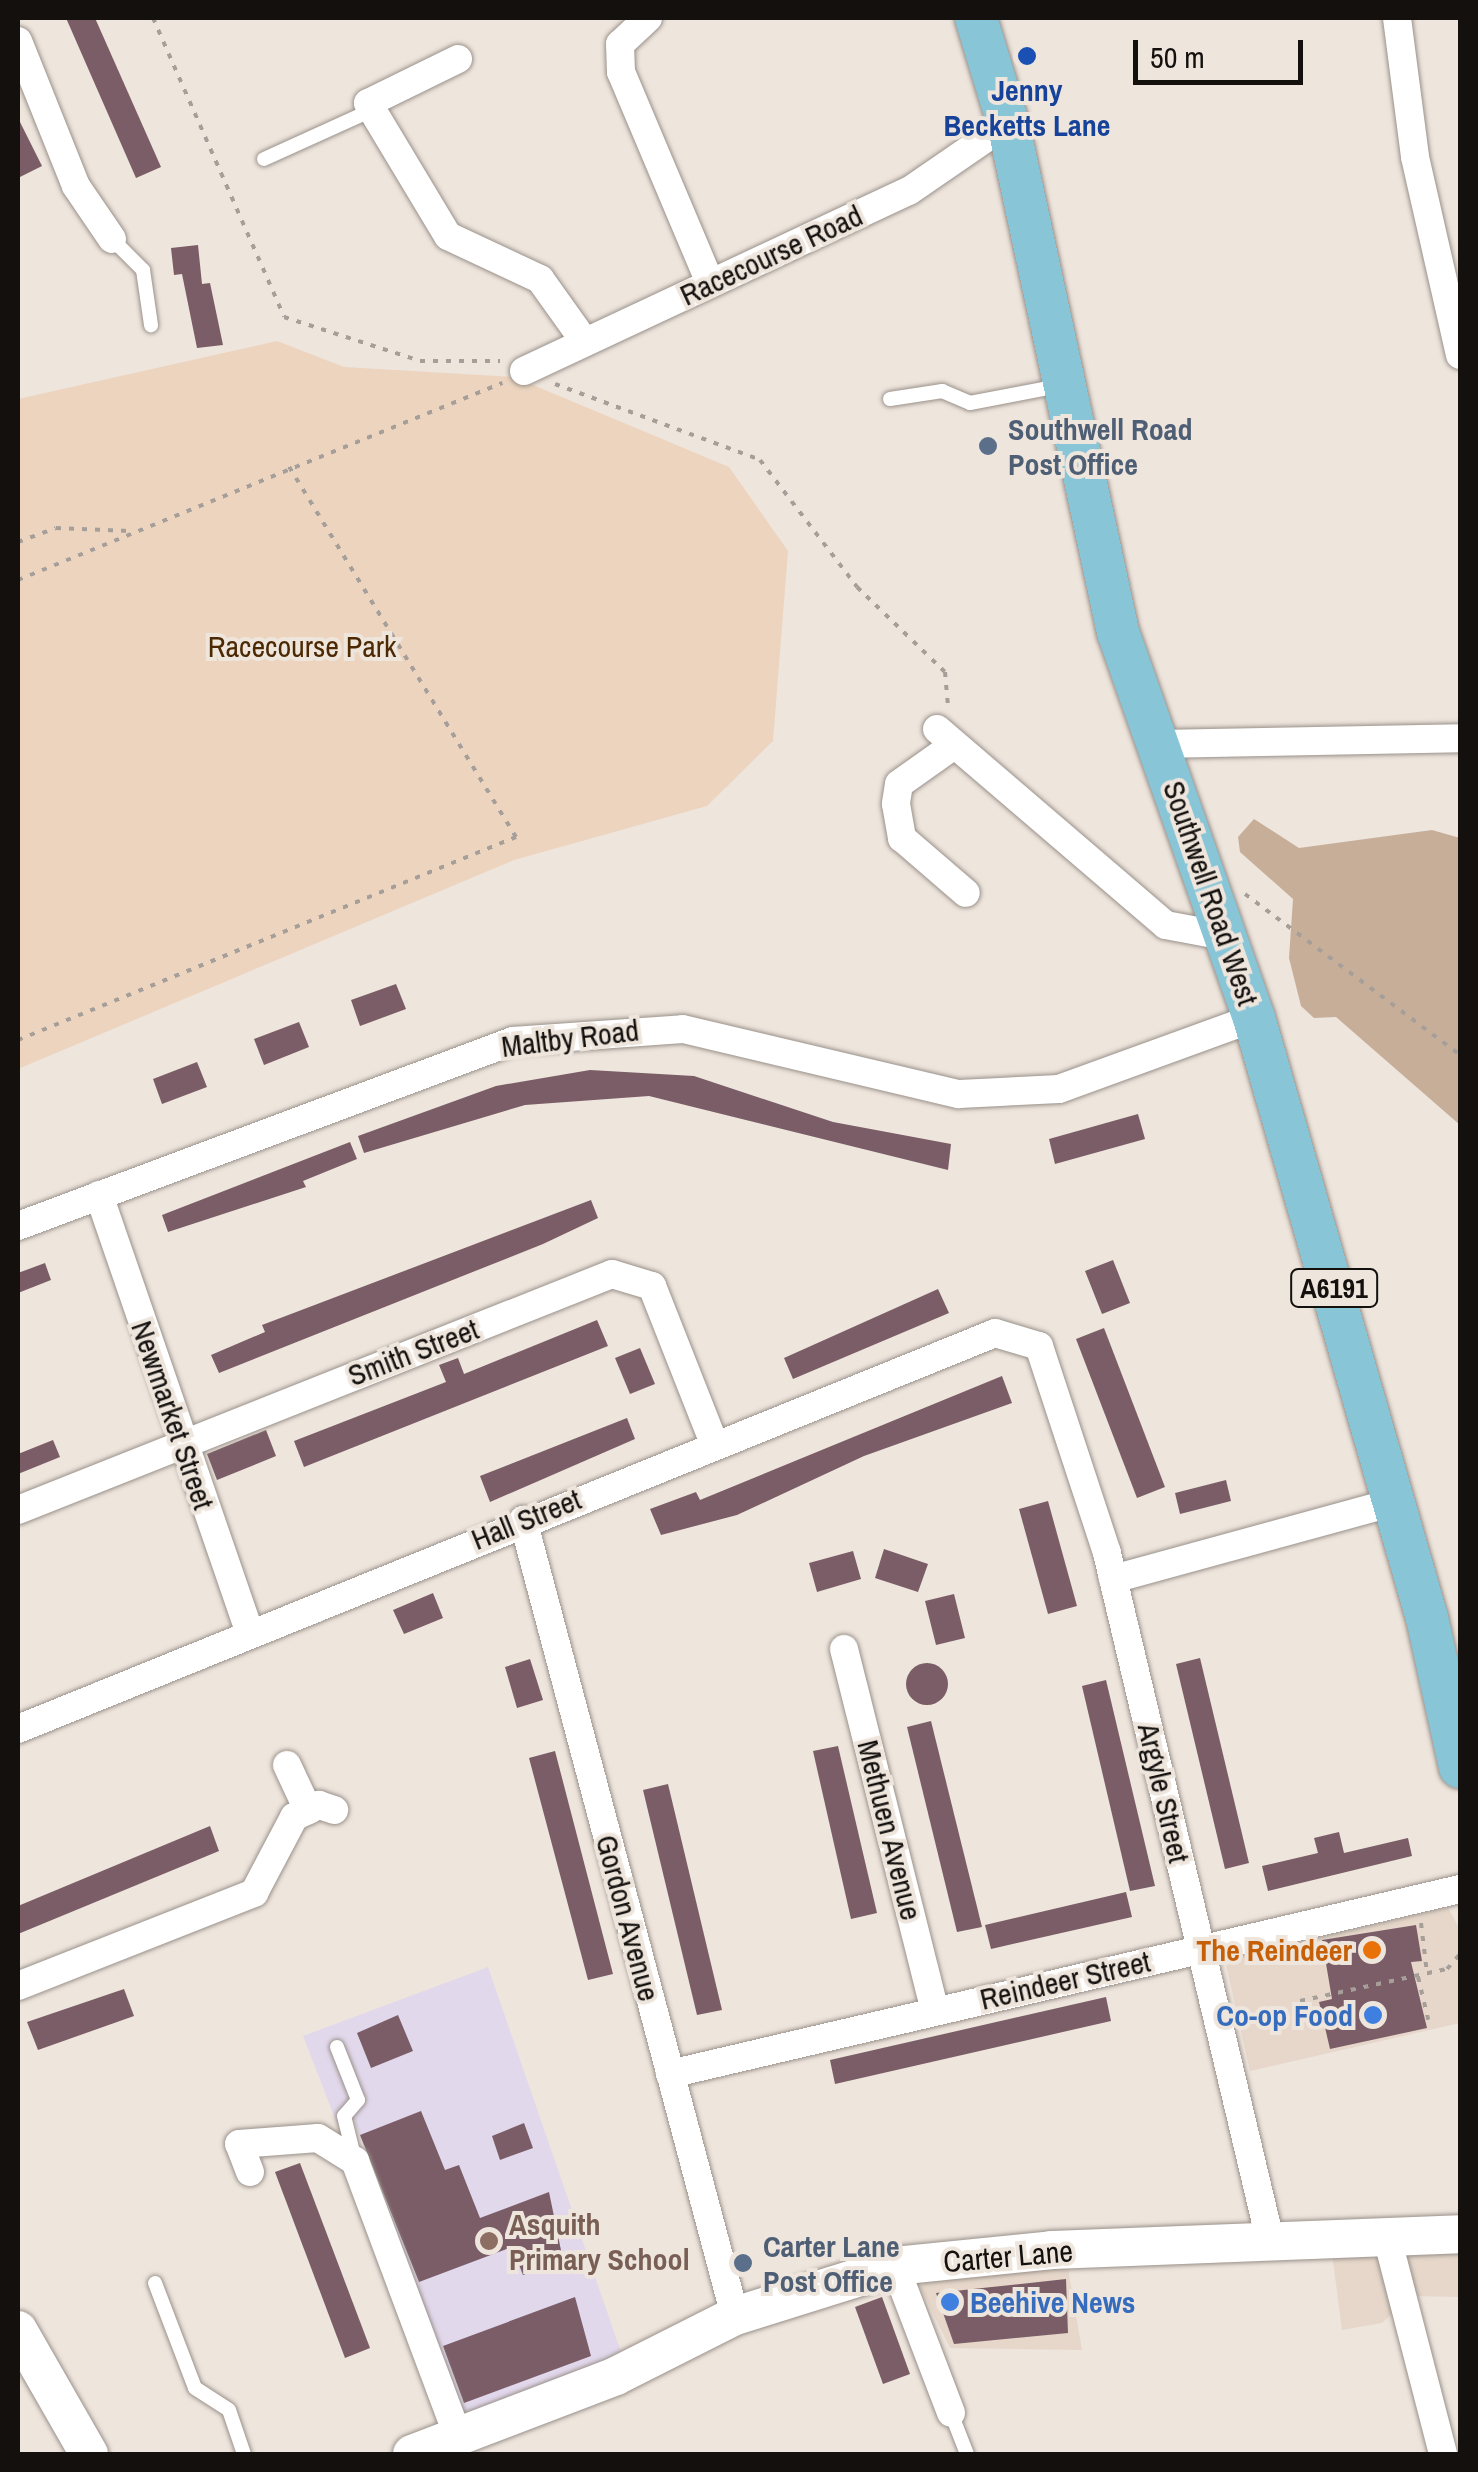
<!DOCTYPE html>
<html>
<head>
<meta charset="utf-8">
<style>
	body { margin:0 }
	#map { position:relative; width:1478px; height:2472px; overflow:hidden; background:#eee5dd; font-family:"Archivo Narrow",sans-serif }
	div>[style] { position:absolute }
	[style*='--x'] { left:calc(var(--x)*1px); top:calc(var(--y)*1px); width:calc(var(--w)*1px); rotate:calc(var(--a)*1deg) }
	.built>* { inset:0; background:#e6d7ca }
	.education>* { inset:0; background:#e2d8ec }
	.green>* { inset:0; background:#ecd4bf }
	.forest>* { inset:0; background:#c7ae99 }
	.building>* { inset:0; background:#7a5d66 }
	.round { border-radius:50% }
	.path>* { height:4px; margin-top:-2px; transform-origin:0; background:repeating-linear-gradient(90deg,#a69f99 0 5px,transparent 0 13px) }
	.roads { filter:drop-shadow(0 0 2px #99918a) drop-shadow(0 0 2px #99918a) }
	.lane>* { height:14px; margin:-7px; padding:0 7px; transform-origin:7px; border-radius:7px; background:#fff }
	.street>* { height:28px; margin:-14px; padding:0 14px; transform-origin:14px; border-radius:14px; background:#fff }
	.secondary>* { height:38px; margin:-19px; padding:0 19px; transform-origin:19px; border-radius:19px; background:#fff }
	.primary>* { height:42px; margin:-21px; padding:0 21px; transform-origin:21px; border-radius:21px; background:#88c5d7 }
	.dots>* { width:28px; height:28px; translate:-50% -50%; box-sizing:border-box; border:5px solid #eee5dd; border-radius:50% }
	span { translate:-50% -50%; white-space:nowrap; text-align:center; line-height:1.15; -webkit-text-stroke:8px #eee5dd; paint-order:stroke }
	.shield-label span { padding:2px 8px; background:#eee5dd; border:2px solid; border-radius:8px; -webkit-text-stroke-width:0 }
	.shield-label { font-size:28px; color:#13100e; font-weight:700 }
	.transit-label { font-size:30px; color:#164399; font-weight:700 }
	.street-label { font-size:30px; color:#13100e }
	.service-label { font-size:30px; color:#4e5e75; font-weight:700 }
	.left { translate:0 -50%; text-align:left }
	.park-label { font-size:30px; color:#4c2902 }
	.food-label { font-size:30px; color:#c56008; font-weight:700 }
	.right { translate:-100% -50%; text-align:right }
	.shop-label { font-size:30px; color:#366cbe; font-weight:700 }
	.education-label { font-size:30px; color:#785e54; font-weight:700 }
	.frame { position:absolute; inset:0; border:20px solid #13100e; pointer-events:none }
	.scale { position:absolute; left:1133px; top:40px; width:170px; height:45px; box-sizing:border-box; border:5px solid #13100e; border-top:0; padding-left:12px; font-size:30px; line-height:35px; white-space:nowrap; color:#13100e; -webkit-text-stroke:8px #eee5dd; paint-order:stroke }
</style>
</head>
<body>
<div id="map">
	<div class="built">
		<i style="clip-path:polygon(1448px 1908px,1460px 1929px,1460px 2023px,1250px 2071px,1225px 1960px)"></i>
		<i style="clip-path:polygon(1328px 2223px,1460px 2223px,1460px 2297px,1412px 2296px,1382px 2323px,1342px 2330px)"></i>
		<i style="clip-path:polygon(1066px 2257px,1082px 2350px,950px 2348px,920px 2287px,930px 2275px)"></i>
	</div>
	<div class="education">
		<i style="clip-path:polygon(488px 1967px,622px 2355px,457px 2418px,354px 2120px,338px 2126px,303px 2036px)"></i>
	</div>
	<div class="green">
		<i style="clip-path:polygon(277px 341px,344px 367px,514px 377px,729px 467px,788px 551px,773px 741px,707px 806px,514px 860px,18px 1069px,18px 399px)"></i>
	</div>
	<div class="forest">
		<i style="clip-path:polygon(1254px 819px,1299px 848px,1432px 830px,1460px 838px,1460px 1125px,1336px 1017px,1314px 1018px,1301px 1006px,1289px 958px,1293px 899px,1240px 852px,1238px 837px)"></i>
	</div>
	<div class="building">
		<i style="clip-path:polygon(66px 18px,95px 18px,161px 167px,136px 178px)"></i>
		<i style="clip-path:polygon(18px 118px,42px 166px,18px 178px)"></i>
		<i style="clip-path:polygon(198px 245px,202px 284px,210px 283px,223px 345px,197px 348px,182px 274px,174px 275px,171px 248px)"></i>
		<i style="clip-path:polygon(396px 984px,406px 1009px,360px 1026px,351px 1000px)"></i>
		<i style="clip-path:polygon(299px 1022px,309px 1047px,264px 1065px,254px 1039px)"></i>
		<i style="clip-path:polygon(197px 1062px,207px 1087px,162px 1104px,153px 1079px)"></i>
		<i style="clip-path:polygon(590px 1070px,694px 1076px,833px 1122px,951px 1144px,948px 1170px,649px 1096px,525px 1105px,364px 1153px,358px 1136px,496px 1086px)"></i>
		<i style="clip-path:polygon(1138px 1114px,1145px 1139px,1055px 1164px,1049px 1139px)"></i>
		<i style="clip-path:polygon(350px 1142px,357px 1159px,303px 1181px,306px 1187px,168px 1232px,162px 1215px)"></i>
		<i style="clip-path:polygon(591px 1200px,598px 1218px,543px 1244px,219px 1373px,211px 1355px,265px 1332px,262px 1325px)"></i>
		<i style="clip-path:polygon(1113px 1260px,1130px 1303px,1102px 1314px,1085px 1271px)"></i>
		<i style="clip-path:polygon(45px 1263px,51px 1280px,18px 1293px,18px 1273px)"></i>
		<i style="clip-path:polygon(938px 1289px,949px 1313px,793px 1379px,784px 1358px)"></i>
		<i style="clip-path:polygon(597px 1320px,608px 1346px,304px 1467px,294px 1441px,446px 1382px,439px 1365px,458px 1358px,464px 1374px)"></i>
		<i style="clip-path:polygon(1104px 1328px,1165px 1487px,1137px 1498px,1076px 1339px)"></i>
		<i style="clip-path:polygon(640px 1348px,655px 1384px,630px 1394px,615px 1358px)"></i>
		<i style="clip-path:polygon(1002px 1376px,1012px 1403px,864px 1456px,737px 1515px,661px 1535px,650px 1509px,696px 1492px,700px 1500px)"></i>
		<i style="clip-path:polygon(627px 1418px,635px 1439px,490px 1502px,480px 1476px)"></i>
		<i style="clip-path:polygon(266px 1430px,276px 1456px,217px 1480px,207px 1454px)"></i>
		<i style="clip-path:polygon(53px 1440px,60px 1457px,18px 1474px,18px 1454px)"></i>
		<i style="clip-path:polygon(1226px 1480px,1231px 1501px,1180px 1514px,1175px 1493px)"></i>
		<i style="clip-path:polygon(1048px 1501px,1077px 1606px,1048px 1614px,1019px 1509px)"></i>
		<i style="clip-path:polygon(884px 1549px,928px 1564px,918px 1592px,875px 1578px)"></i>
		<i style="clip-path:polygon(853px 1551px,861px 1579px,817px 1592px,809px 1563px)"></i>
		<i style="clip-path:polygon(433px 1593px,443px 1618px,404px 1634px,393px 1610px)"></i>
		<i style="clip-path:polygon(954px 1594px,965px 1638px,936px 1645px,925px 1601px)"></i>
		<i style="clip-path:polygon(1200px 1658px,1249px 1863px,1225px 1869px,1176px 1664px)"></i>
		<i style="clip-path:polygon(530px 1659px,543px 1700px,517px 1708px,505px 1667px)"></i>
		<i class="round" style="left:906px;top:1663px;width:42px;height:42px"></i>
		<i style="clip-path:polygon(1106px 1680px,1155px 1886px,1130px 1891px,1082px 1686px)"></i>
		<i style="clip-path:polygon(931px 1721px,982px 1927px,957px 1932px,907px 1727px)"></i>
		<i style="clip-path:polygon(838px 1746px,877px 1913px,851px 1919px,813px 1751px)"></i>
		<i style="clip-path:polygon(555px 1751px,613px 1974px,588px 1980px,529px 1758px)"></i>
		<i style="clip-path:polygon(668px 1784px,722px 2010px,697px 2015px,643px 1790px)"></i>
		<i style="clip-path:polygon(210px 1826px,219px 1851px,18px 1934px,18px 1906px)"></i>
		<i style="clip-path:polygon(1339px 1832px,1344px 1853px,1408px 1838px,1412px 1856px,1268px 1891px,1262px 1866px,1318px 1853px,1314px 1838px)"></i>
		<i style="clip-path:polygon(1126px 1892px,1132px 1917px,991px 1949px,985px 1925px)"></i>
		<i style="clip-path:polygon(1416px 1925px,1422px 1961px,1411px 1962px,1427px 2028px,1330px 2049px,1319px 2002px,1332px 1999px,1322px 1940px)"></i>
		<i style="clip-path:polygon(124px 1989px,134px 2016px,38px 2050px,27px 2022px)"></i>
		<i style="clip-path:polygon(1106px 1997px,1111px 2021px,835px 2084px,830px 2060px)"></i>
		<i style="clip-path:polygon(398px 2015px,413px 2051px,371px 2068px,357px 2033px)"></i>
		<i style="clip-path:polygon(421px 2111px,445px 2170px,459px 2165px,480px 2218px,549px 2192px,563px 2260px,523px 2275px,512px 2247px,419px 2282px,360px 2135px)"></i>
		<i style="clip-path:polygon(524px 2123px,533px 2148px,500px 2160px,492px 2136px)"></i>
		<i style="clip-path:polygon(300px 2163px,370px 2348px,345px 2358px,275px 2172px)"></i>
		<i style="clip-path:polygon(1066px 2279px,1068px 2333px,954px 2344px,936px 2293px)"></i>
		<i style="clip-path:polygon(575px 2297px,591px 2356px,464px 2403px,443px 2346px)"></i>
		<i style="clip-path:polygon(882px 2297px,910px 2374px,883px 2384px,855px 2307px)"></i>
	</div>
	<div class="path">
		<i style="--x:153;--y:18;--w:326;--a:66.3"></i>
		<i style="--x:284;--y:317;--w:143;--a:17.9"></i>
		<i style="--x:420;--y:361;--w:80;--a:0"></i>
		<i style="--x:555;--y:384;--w:219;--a:20.3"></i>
		<i style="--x:760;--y:460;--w:160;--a:52.6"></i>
		<i style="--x:857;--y:587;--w:122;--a:44"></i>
		<i style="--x:945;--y:672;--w:37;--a:85"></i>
		<i style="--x:18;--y:542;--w:40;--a:-20.2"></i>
		<i style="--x:56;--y:528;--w:74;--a:2.3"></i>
		<i style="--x:18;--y:580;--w:523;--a:-22.15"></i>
		<i style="--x:1245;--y:894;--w:269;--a:36.8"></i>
		<i style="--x:18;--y:1040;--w:538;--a:-22.18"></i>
		<i style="--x:516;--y:837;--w:436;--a:-121.5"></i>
		<i style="--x:1421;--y:1923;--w:50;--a:83.2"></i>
		<i style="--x:1418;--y:1977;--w:51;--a:76.5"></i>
		<i style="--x:1300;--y:2001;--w:150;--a:-12.3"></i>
		<i style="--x:1447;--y:1969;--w:20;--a:-49"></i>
	</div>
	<div class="roads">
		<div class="lane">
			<i style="--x:264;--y:159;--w:119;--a:-24.4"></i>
			<i style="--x:112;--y:239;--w:44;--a:45"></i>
			<i style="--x:143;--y:270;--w:56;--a:81.7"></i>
			<i style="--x:890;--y:399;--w:53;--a:-8.7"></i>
			<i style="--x:942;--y:391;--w:30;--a:23"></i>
			<i style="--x:970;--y:403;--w:91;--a:-10.8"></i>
			<i style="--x:337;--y:2047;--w:57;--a:68.4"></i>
			<i style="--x:358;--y:2100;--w:21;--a:131"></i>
			<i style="--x:344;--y:2116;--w:45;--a:76"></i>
			<i style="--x:155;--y:2283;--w:112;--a:69.1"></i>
			<i style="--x:195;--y:2388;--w:40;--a:32.9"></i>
			<i style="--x:229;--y:2410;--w:46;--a:71.2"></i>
			<i style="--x:951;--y:2413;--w:44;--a:68.7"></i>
		</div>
		<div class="street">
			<i style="--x:648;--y:18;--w:38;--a:137"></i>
			<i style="--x:620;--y:44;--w:28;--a:88"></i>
			<i style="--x:621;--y:72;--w:229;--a:67.1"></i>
			<i style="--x:1397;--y:18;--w:140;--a:82.6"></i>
			<i style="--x:1415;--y:157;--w:203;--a:77.2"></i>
			<i style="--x:18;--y:41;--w:156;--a:68.2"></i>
			<i style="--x:76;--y:186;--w:64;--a:55.8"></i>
			<i style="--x:458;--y:59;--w:100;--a:153.9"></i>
			<i style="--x:368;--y:103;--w:155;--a:59"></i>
			<i style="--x:448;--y:236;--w:102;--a:25.1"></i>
			<i style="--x:540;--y:279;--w:77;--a:54.5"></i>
			<i style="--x:524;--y:371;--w:425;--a:-25.1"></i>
			<i style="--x:909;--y:191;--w:120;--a:-34.5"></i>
			<i style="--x:937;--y:729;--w:301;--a:40.6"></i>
			<i style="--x:1166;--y:925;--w:59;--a:10.7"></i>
			<i style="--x:1159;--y:744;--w:301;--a:-1.1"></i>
			<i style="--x:954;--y:745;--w:67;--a:144.7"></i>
			<i style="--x:899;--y:784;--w:20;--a:99"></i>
			<i style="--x:896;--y:804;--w:35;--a:80"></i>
			<i style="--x:902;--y:838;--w:84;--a:40.7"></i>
			<i style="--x:99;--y:1195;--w:464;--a:71"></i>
			<i style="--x:18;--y:1226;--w:528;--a:-20.49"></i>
			<i style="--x:513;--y:1041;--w:170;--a:-4"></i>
			<i style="--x:683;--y:1029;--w:284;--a:13.3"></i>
			<i style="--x:959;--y:1094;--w:100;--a:-2.9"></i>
			<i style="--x:1059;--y:1089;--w:208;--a:-20"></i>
			<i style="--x:18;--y:1510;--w:639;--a:-21.67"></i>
			<i style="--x:612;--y:1274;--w:42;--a:16.7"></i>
			<i style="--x:652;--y:1286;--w:169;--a:68.5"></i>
			<i style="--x:523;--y:1520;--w:824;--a:75.09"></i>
			<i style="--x:1113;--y:1579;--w:292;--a:-15.3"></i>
			<i style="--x:844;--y:1649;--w:373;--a:75.9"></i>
			<i style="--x:18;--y:1729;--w:1054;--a:-22.06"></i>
			<i style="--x:995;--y:1333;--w:46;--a:16.5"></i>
			<i style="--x:1039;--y:1346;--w:218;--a:71.8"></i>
			<i style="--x:1107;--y:1553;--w:710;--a:76.65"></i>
			<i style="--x:287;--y:1765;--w:50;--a:65"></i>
			<i style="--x:18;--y:1986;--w:254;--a:-21.5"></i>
			<i style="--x:254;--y:1893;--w:86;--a:-62.2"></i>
			<i style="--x:294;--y:1817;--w:28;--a:-26"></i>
			<i style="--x:319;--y:1805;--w:16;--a:18"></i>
			<i style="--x:670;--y:2074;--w:811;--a:-13.18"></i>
			<i style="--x:250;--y:2172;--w:30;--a:-111"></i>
			<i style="--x:239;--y:2144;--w:79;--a:-4.3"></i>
			<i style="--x:318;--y:2138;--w:44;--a:31.9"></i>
			<i style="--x:355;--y:2161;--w:297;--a:69.5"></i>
			<i style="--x:1388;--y:2241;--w:220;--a:75.5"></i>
			<i style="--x:895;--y:2266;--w:157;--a:69.1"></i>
		</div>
		<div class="secondary">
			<i style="--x:18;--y:2330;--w:143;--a:60.2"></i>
			<i style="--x:412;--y:2454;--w:218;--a:-20.9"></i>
			<i style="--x:616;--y:2376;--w:133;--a:-26.8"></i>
			<i style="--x:735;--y:2316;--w:168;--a:-17.4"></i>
			<i style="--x:895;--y:2266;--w:158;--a:-5.8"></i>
			<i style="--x:1052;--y:2250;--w:408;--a:-2.2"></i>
		</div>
		<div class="primary">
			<i style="--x:976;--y:18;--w:110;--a:73.1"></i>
			<i style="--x:1008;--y:123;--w:521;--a:77.81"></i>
			<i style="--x:1118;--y:632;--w:409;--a:70.6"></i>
			<i style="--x:1254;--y:1018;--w:624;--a:73.92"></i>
			<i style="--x:1427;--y:1618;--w:153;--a:77.5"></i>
		</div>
	</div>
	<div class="dots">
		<i style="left:1027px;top:56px;background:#1a4fb4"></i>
		<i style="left:988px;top:446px;background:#5c6f8a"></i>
		<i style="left:1372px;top:1950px;background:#e8710a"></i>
		<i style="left:1373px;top:2015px;background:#3f7fe0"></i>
		<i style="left:489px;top:2241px;background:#8d6e63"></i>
		<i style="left:743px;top:2263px;background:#5c6f8a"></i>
		<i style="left:950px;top:2302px;background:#3f7fe0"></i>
	</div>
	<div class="shield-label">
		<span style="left:1334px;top:1288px">A6191</span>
	</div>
	<div class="transit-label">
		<span style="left:1027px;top:107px">Jenny<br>Becketts Lane</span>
	</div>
	<div class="street-label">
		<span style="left:771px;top:255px;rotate:-25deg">Racecourse Road</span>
		<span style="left:1211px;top:893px;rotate:71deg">Southwell Road West</span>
		<span style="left:570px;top:1038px;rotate:-7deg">Maltby Road</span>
		<span style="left:413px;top:1352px;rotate:-21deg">Smith Street</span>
		<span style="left:173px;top:1415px;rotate:71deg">Newmarket Street</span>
		<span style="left:526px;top:1519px;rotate:-22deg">Hall Street</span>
		<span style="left:1164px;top:1793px;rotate:77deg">Argyle Street</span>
		<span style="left:890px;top:1830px;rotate:76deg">Methuen Avenue</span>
		<span style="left:628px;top:1918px;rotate:75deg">Gordon Avenue</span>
		<span style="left:1065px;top:1980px;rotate:-13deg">Reindeer Street</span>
		<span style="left:1008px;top:2256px;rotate:-5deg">Carter Lane</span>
	</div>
	<div class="service-label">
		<span class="left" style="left:1008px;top:446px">Southwell Road<br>Post Office</span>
		<span class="left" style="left:763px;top:2263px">Carter Lane<br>Post Office</span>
	</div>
	<div class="park-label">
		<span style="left:302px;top:646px">Racecourse Park</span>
	</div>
	<div class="food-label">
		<span class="right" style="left:1352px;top:1950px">The Reindeer</span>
	</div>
	<div class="shop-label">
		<span class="right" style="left:1353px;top:2015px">Co-op Food</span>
		<span class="left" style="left:970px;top:2302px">Beehive News</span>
	</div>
	<div class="education-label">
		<span class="left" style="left:509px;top:2241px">Asquith<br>Primary School</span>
	</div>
	<div class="frame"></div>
	<div class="scale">50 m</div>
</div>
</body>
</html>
